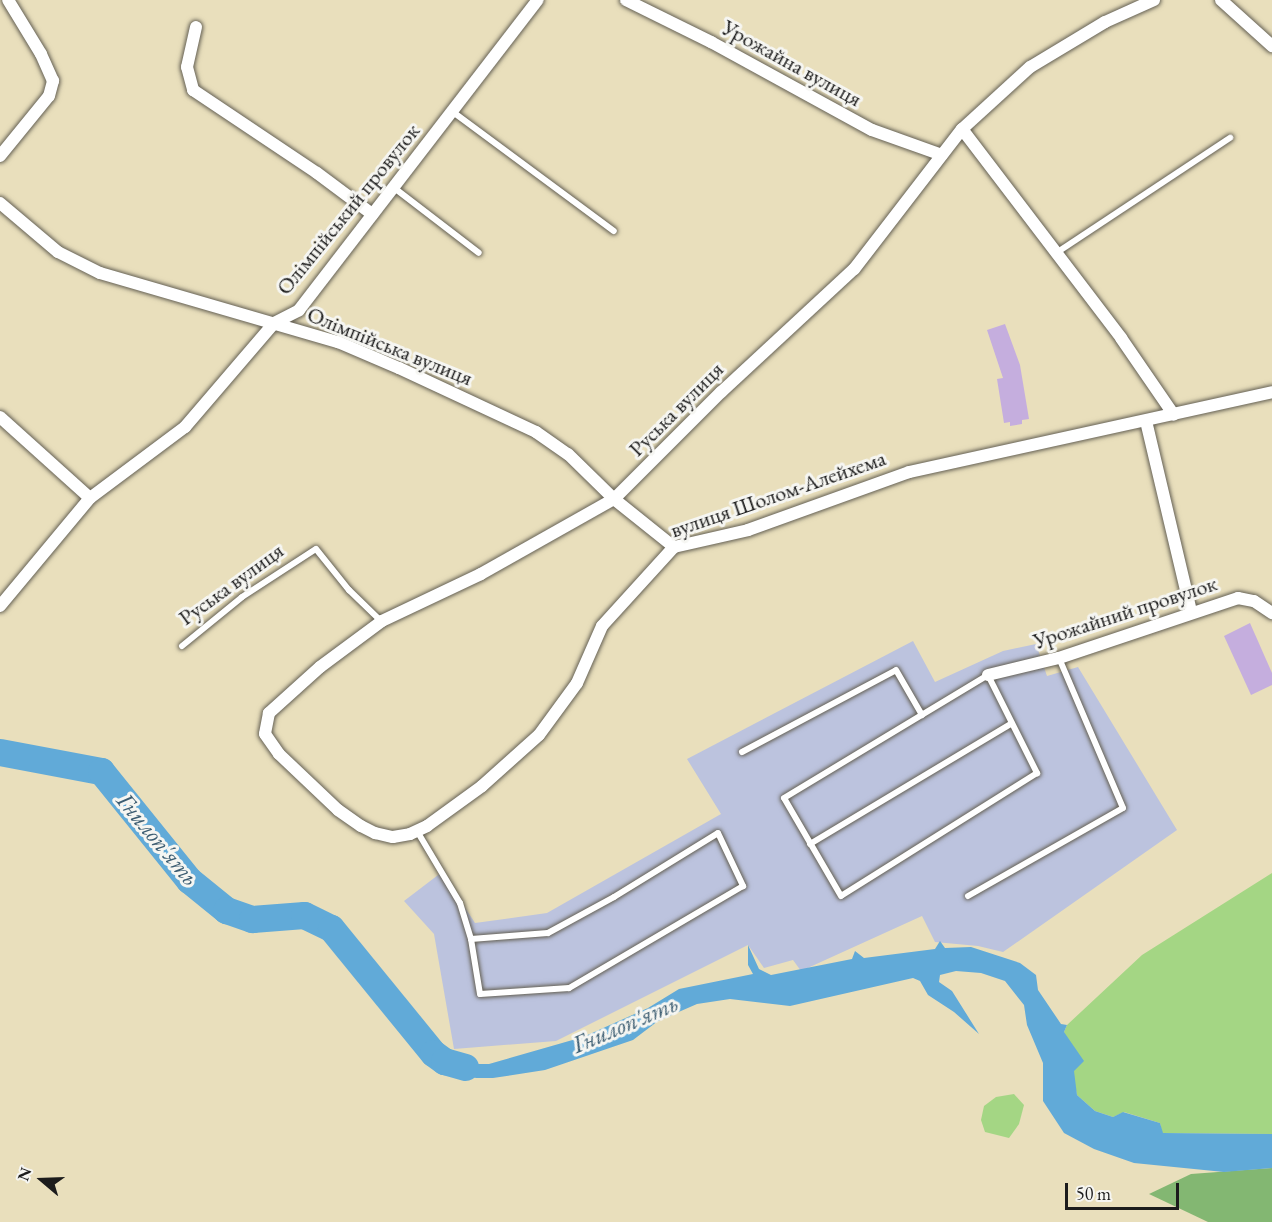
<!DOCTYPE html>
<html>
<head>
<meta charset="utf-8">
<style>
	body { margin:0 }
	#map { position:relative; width:1272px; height:1222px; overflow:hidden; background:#e9dfbc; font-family:"EB Garamond",serif }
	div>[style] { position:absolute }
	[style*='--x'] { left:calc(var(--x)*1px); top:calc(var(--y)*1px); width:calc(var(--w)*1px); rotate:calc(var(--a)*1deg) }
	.industrial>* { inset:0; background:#bcc3de }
	.green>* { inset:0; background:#a4d684 }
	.forest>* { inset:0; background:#83b772 }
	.water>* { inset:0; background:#61aad8 }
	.river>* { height:27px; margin:-13.5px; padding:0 13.5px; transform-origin:13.5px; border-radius:13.5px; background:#61aad8 }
	.building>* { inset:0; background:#c5aede }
	.roads { filter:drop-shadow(0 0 2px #646054) drop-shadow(0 0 2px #646054) }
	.lane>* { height:6px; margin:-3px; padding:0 3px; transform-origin:3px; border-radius:3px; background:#fff }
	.street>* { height:12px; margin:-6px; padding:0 6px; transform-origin:6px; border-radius:6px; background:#fff }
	span { translate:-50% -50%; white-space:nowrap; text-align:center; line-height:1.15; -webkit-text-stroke:6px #f6f6f2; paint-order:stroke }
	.street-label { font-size:22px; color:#1c1c1c }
	.water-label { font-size:24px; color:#3b5c71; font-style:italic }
	.north { position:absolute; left:12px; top:1150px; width:60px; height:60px; -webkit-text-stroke:4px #f6f6f2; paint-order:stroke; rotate:289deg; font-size:16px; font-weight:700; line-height:24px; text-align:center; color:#1c1c1c }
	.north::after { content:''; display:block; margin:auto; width:21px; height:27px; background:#1c1c1c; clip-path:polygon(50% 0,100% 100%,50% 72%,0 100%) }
	.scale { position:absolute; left:1065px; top:1183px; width:114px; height:27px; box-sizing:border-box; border:3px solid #1c1c1c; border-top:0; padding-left:8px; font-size:18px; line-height:21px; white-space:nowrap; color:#1c1c1c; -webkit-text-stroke:4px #f6f6f2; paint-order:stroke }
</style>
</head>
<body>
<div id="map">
	<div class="industrial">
		<i style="clip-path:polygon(913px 641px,935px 682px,1003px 651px,1036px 644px,1047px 676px,1078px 667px,1177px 830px,1003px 952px,978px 946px,935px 942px,922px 916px,801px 971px,793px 960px,764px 968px,748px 945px,556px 1041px,454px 1049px,434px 934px,404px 901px,442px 872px,475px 923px,547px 913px,721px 814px,687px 759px)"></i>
	</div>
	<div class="green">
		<i style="clip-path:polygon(1272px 873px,1272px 1134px,1162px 1133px,1160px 1123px,1124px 1112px,1113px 1117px,1095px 1111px,1077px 1095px,1064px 1032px,1067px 1025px,1142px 955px)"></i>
		<i style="clip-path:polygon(1014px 1094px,1024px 1105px,1019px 1124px,1009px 1138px,985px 1132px,981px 1120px,984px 1106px,996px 1097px)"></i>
	</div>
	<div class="forest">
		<i style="clip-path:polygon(1272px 1168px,1272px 1222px,1208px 1222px,1149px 1194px,1191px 1174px)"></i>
	</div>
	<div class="water">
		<i style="clip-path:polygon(940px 941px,945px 948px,971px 947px,1020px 963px,1036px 975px,1038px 990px,1061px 1024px,1067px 1025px,1064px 1032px,1084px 1061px,1074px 1071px,1077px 1095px,1095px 1111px,1113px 1117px,1123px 1112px,1160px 1123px,1163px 1133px,1272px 1134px,1272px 1168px,1224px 1172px,1134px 1163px,1094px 1149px,1064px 1133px,1043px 1101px,1043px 1063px,1027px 1025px,1024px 1005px,1005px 981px,981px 973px,956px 971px,940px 975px,939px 982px,952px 991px,979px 1034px,954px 1012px,928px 995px,920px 981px,913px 978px,790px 1006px,730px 999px,697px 1004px,658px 1021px,633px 1040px,545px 1070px,493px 1078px,476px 1078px,457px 1073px,444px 1065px,433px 1053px,472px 1064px,489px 1064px,583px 1037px,648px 1008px,679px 989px,753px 974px,748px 965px,748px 945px,759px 969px,771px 975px,852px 959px,855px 951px,864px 958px,935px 949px)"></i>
	</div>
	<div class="river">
		<i style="--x:0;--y:752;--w:103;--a:10.7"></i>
		<i style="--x:101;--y:771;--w:140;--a:51.1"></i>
		<i style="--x:189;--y:880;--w:48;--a:39"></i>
		<i style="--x:226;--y:910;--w:28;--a:19"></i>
		<i style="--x:252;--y:919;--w:52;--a:-4.4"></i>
		<i style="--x:304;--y:915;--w:30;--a:26"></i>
		<i style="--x:331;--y:928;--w:161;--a:50.8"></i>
		<i style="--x:433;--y:1053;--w:14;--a:36"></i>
		<i style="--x:444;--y:1061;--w:22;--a:16"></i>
	</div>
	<div class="building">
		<i style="clip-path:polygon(1005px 324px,1020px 365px,1029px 419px,1022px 420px,1022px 424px,1010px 426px,1010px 422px,1004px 423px,997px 379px,1003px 378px,987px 330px)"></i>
		<i style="clip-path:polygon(1250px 623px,1272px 673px,1272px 685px,1251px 695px,1224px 636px)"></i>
	</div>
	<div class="roads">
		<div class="lane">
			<i style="--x:453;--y:112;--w:200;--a:36.5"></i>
			<i style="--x:393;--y:187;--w:108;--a:37.5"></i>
			<i style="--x:1056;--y:253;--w:209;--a:-33.5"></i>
			<i style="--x:182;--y:646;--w:77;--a:-39.2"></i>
			<i style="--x:242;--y:597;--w:88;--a:-33"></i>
			<i style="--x:316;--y:549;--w:53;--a:51.2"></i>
			<i style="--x:349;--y:590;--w:45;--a:44.1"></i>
			<i style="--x:988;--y:675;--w:110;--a:63.4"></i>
			<i style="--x:1037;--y:773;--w:231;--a:147.9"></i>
			<i style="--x:841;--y:896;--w:113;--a:-120.2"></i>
			<i style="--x:784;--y:798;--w:238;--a:-31.1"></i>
			<i style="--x:742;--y:752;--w:174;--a:-28"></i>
			<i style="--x:896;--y:670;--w:52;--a:60"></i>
			<i style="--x:417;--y:831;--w:84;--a:59.2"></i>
			<i style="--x:460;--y:903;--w:38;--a:73"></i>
			<i style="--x:471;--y:939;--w:77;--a:-4.5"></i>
			<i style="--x:548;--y:933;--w:75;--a:-28.6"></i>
			<i style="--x:614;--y:897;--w:122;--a:-31.6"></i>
			<i style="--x:718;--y:833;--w:59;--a:64.7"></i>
			<i style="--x:743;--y:886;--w:202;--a:149.6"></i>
			<i style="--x:569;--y:988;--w:89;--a:176.1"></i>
			<i style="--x:480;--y:994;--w:56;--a:-99.3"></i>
			<i style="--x:810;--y:844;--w:235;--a:-30.9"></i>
			<i style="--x:968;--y:896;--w:178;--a:-29.6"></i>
			<i style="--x:1123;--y:808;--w:163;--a:-113.1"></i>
		</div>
		<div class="street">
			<i style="--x:626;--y:0;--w:95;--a:26.3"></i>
			<i style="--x:711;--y:42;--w:183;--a:28.7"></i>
			<i style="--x:872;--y:130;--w:74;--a:19.7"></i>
			<i style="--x:1154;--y:0;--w:54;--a:155.8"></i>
			<i style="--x:1105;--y:22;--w:87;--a:149"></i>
			<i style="--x:1030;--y:67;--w:92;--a:137.6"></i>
			<i style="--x:962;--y:129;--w:177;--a:127.6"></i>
			<i style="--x:854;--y:269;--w:181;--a:137.2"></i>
			<i style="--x:721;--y:392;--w:151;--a:135"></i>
			<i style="--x:614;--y:499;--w:153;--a:150.6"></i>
			<i style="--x:481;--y:574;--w:110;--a:154.6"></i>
			<i style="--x:382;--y:621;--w:77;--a:143.4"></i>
			<i style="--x:320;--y:667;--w:69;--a:138"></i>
			<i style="--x:269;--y:713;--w:21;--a:101"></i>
			<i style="--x:265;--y:734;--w:24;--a:55"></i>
			<i style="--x:279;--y:754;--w:81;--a:43.5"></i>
			<i style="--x:338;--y:810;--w:28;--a:35"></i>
			<i style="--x:361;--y:826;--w:16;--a:27"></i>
			<i style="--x:375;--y:833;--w:18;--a:13"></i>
			<i style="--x:393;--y:837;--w:17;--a:-10"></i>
			<i style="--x:410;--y:834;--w:19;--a:-25"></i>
			<i style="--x:427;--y:826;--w:68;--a:-36"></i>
			<i style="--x:482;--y:786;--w:76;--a:-41.8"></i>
			<i style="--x:539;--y:735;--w:64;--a:-53.8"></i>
			<i style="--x:577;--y:683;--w:62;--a:-66.3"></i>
			<i style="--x:602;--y:626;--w:107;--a:-47.7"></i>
			<i style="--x:674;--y:547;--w:76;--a:-12.9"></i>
			<i style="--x:748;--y:530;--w:171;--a:-19.8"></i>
			<i style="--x:909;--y:472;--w:372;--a:-12.4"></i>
			<i style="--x:1221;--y:0;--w:69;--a:42"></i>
			<i style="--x:196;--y:27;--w:41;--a:102.7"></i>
			<i style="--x:187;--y:67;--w:24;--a:75"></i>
			<i style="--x:193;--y:90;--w:149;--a:33.8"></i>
			<i style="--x:317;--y:173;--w:69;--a:36.7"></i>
			<i style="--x:962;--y:129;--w:263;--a:52.7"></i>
			<i style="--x:1121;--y:338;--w:93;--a:55.5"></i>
			<i style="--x:0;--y:156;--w:77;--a:-50.8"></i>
			<i style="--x:49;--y:96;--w:16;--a:-75"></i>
			<i style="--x:53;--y:81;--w:30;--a:-114"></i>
			<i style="--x:41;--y:54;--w:63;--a:-121.4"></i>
			<i style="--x:0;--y:203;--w:76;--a:40.2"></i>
			<i style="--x:58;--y:252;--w:47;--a:26.6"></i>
			<i style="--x:100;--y:273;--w:248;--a:16.2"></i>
			<i style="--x:338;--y:342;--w:66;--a:23.1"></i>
			<i style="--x:399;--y:368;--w:151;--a:25"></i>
			<i style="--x:536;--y:432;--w:39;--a:35"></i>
			<i style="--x:568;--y:454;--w:64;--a:44.4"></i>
			<i style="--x:614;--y:499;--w:77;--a:38.7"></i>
			<i style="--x:0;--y:417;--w:121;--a:42"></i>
			<i style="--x:1146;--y:421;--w:196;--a:76.7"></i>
			<i style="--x:0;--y:606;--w:141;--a:-50.2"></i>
			<i style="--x:90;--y:498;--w:119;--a:-36.8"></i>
			<i style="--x:185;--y:427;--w:137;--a:-49.4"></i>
			<i style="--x:274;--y:323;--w:28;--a:-27"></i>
			<i style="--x:299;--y:310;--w:391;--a:-52.4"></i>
			<i style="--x:988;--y:675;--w:73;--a:-13.5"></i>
			<i style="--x:1059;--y:658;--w:189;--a:-18.5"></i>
			<i style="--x:1238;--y:598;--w:16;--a:11"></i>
			<i style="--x:1254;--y:601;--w:22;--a:34"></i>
		</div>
	</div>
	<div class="street-label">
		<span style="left:792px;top:63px;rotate:29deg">Урожайна вулиця</span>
		<span style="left:348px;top:209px;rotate:-51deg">Олімпійський провулок</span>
		<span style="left:390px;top:346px;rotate:22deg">Олімпійська вулиця</span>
		<span style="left:676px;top:409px;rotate:-45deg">Руська вулиця</span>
		<span style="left:778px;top:494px;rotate:-19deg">вулиця Шолом-Алейхема</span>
		<span style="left:231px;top:584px;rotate:-36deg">Руська вулиця</span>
		<span style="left:1125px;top:612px;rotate:-18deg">Урожайний провулок</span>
	</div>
	<div class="water-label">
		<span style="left:158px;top:839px;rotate:50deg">Гнилоп'ять</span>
		<span style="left:625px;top:1024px;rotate:-23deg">Гнилоп'ять</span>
	</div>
	<div class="north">N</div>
	<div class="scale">50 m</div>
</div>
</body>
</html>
